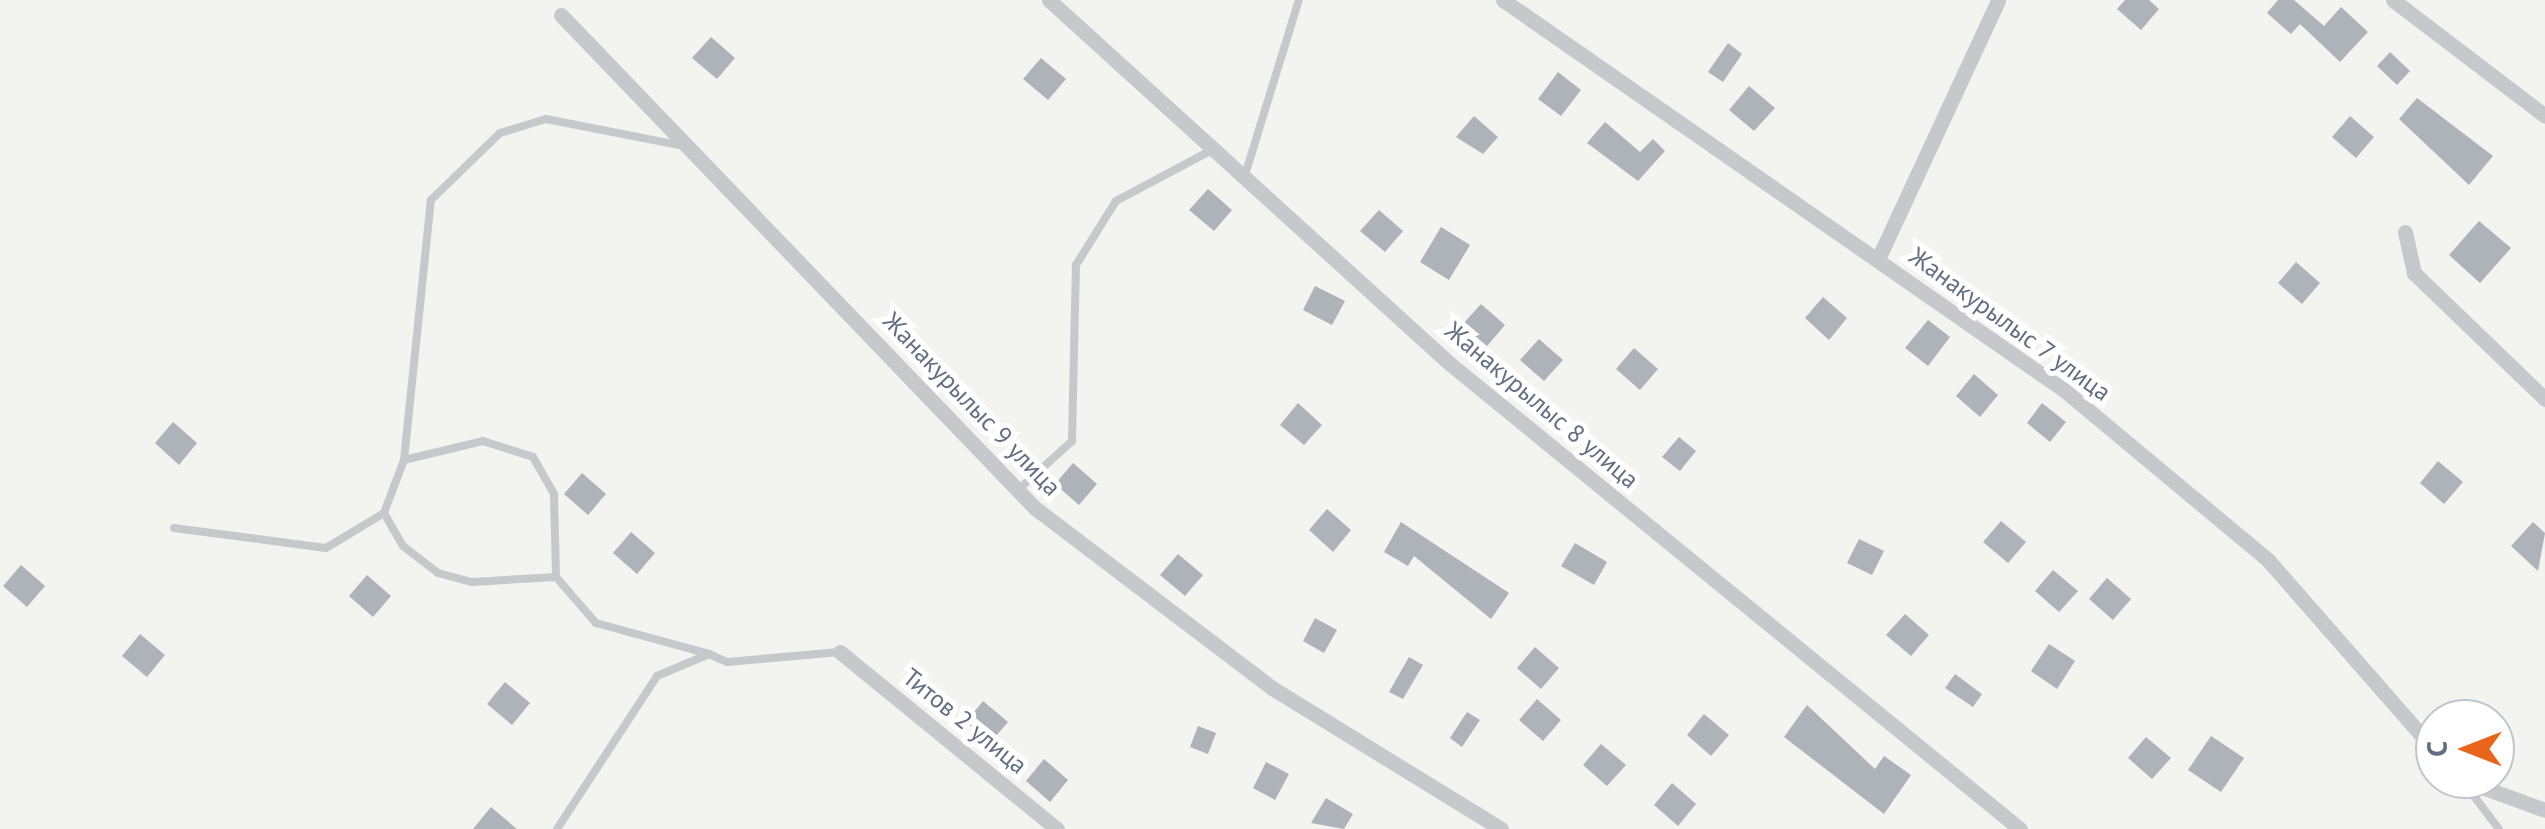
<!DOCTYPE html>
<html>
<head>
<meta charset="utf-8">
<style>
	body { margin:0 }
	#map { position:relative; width:2545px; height:829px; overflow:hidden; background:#f3f4ef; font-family:"PT Sans",sans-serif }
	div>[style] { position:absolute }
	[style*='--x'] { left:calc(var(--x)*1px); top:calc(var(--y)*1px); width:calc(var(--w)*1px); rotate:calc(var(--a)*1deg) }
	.building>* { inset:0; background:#aeb3ba }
	.lane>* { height:8px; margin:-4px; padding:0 4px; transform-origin:4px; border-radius:4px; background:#c6c8cc }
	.street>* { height:15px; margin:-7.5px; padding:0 7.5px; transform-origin:7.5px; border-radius:7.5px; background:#c6c8cc }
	span { translate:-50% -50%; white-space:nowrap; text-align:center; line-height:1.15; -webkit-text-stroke:10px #fff; paint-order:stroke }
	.street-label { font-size:25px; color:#626f82 }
	.north { position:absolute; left:2415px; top:699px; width:100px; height:100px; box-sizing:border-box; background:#fff; border:2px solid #c0c5cd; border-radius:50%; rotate:270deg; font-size:28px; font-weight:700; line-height:40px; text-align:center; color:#626f82 }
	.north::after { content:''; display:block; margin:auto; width:35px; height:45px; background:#e9651b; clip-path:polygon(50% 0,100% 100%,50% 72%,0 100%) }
</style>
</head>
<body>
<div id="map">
	<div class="building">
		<i style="clip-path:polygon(2125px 0,2149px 0,2159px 9px,2141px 30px,2117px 9px)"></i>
		<i style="clip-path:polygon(2278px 0,2294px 0,2324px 26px,2341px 7px,2368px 32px,2340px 62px,2300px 24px,2291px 34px,2267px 13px)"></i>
		<i style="clip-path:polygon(711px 37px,735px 58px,717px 79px,692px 58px)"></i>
		<i style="clip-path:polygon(1728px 43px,1742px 54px,1723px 82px,1708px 72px)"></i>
		<i style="clip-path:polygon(2390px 52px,2410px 71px,2397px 85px,2377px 66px)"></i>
		<i style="clip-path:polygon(1041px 58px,1066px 79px,1048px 100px,1023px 79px)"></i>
		<i style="clip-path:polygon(1558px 72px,1581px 90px,1561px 116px,1538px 99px)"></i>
		<i style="clip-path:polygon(1749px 86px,1775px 108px,1754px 131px,1729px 110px)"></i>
		<i style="clip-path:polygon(2417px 98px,2493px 156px,2469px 185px,2399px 119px)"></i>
		<i style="clip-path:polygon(1474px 116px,1498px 137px,1483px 154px,1456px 137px)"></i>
		<i style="clip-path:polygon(2350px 116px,2374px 137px,2356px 158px,2332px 137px)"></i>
		<i style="clip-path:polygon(1605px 122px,1640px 152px,1653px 139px,1665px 151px,1638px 181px,1587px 143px)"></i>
		<i style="clip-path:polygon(1208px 189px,1232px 210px,1214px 231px,1189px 210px)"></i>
		<i style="clip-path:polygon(1379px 210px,1403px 231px,1385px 252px,1360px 231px)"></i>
		<i style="clip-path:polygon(2479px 221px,2511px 248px,2480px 283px,2449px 255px)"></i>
		<i style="clip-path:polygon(1441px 227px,1470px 245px,1449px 280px,1420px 262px)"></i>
		<i style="clip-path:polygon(2296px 262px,2320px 283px,2302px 304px,2278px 283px)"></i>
		<i style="clip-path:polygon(1315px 286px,1345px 301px,1332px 325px,1303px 310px)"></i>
		<i style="clip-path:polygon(1823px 297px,1847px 318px,1829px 340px,1805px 318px)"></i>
		<i style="clip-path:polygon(1481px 304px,1505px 325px,1487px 346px,1462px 325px)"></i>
		<i style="clip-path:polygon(1928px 320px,1950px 337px,1928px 366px,1905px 348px)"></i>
		<i style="clip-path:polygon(1539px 339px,1563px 360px,1544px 381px,1520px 360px)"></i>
		<i style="clip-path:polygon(1634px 348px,1658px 369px,1640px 390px,1616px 369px)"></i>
		<i style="clip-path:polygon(1974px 374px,1998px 395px,1980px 417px,1956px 396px)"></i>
		<i style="clip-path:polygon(1298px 403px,1322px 425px,1304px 445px,1280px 425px)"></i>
		<i style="clip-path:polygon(2042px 403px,2066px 422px,2050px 442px,2027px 423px)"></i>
		<i style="clip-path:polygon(173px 422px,197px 443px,179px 465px,155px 443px)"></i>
		<i style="clip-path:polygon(1679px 437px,1696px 451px,1680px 471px,1662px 457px)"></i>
		<i style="clip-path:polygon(2438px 461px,2463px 482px,2444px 504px,2420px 483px)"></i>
		<i style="clip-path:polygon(1073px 463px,1097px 484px,1079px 505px,1055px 484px)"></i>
		<i style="clip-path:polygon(582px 473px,606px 494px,588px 515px,564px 494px)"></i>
		<i style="clip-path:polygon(1327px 509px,1351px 530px,1333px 552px,1309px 530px)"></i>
		<i style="clip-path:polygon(2001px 521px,2026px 542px,2008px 563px,1983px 542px)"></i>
		<i style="clip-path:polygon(1401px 522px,1509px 593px,1491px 619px,1414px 556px,1408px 566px,1384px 552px)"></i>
		<i style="clip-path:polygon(2533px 522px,2545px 533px,2538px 571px,2511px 546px)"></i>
		<i style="clip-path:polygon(631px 532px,655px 553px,637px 574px,613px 553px)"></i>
		<i style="clip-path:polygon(1859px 539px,1884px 551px,1872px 575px,1847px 563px)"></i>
		<i style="clip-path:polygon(1575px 543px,1607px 562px,1594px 585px,1561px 566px)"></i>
		<i style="clip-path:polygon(1178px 554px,1203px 575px,1185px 596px,1160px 575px)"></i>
		<i style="clip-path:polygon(21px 565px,45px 586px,27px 607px,3px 586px)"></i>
		<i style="clip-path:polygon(2053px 570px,2078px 591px,2059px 612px,2035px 591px)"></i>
		<i style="clip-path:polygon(367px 575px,391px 596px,373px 617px,349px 596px)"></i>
		<i style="clip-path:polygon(2107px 578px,2131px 599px,2113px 620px,2089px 599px)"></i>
		<i style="clip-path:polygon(1905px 614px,1929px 635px,1911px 656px,1886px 635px)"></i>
		<i style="clip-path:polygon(1315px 618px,1337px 630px,1324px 653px,1303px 641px)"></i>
		<i style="clip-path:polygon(140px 634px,165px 655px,147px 677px,122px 656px)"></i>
		<i style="clip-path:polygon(2049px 644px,2075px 661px,2057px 689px,2031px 671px)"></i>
		<i style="clip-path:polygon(1535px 647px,1559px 668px,1541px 689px,1517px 668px)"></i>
		<i style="clip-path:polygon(1409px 657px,1423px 665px,1403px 699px,1389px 692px)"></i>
		<i style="clip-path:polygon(1955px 674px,1982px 694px,1973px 707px,1945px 688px)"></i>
		<i style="clip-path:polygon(505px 682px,530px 703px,512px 725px,487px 704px)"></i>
		<i style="clip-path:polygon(1537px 699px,1561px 720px,1543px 741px,1519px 720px)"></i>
		<i style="clip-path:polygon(983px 701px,1008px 722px,990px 743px,966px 722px)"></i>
		<i style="clip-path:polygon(1807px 705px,1875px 769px,1884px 756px,1911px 775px,1884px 814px,1784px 737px)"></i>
		<i style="clip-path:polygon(1467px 712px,1480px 720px,1462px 747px,1450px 738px)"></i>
		<i style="clip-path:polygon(1704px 714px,1729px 735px,1711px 756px,1687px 735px)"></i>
		<i style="clip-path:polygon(1198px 726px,1216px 733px,1208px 754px,1190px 747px)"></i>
		<i style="clip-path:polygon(2211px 736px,2244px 758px,2221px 792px,2188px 770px)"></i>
		<i style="clip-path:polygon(2146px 737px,2171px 758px,2152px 779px,2128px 758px)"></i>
		<i style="clip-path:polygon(1601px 744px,1626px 765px,1607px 786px,1583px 765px)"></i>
		<i style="clip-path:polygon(1044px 759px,1068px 780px,1050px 802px,1026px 781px)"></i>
		<i style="clip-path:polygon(1266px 762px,1289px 774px,1275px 800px,1253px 788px)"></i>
		<i style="clip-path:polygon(1672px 783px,1696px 804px,1678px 826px,1654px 805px)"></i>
		<i style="clip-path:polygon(1326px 798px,1353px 814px,1344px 829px,1311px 823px)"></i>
		<i style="clip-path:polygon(491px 807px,517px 829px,473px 829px)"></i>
	</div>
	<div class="lane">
		<i style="--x:1245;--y:175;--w:183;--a:-72.9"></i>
		<i style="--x:404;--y:460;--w:81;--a:-13.5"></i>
		<i style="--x:483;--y:441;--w:52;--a:17.7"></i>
		<i style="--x:533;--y:457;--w:43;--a:60.4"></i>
		<i style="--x:554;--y:494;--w:83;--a:88.6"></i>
		<i style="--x:556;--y:577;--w:61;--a:49"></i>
		<i style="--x:596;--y:623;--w:117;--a:15.3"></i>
		<i style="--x:1018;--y:490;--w:73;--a:-42.2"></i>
		<i style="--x:1072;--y:441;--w:176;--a:-88.7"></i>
		<i style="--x:1076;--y:265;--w:75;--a:-58"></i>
		<i style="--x:1116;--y:201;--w:111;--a:-28"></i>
		<i style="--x:384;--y:513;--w:38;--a:60"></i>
		<i style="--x:403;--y:546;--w:44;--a:37.6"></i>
		<i style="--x:438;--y:573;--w:35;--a:15"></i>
		<i style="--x:472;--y:582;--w:84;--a:-3.4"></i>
		<i style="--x:174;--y:528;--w:153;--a:7.5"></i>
		<i style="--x:326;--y:548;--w:68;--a:-31.1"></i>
		<i style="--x:384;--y:513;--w:57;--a:-69.3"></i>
		<i style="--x:404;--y:460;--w:261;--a:-84.1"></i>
		<i style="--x:431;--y:200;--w:96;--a:-44.2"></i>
		<i style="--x:500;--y:133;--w:48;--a:-16.9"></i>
		<i style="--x:546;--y:119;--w:141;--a:11.1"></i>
		<i style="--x:2467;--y:787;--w:53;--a:52.7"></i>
		<i style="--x:557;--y:829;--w:183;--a:-56.8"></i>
		<i style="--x:657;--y:676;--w:56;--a:-22.9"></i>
		<i style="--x:709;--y:654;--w:20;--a:24"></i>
		<i style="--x:727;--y:662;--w:113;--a:-5.1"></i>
	</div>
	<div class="street">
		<i style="--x:1049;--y:0;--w:540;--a:42.22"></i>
		<i style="--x:1449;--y:363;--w:737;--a:39.22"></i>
		<i style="--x:1503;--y:0;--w:683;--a:34.81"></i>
		<i style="--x:2064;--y:390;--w:266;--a:39.8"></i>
		<i style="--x:2268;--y:560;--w:254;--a:48.8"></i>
		<i style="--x:2393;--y:0;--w:191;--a:37.3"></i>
		<i style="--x:561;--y:15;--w:684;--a:46.13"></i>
		<i style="--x:1035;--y:508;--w:298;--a:37.2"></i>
		<i style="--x:1272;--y:688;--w:269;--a:31.6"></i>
		<i style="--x:2405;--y:232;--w:42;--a:77.6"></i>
		<i style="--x:2414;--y:273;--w:182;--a:43.9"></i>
		<i style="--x:1878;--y:259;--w:285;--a:-65.1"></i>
		<i style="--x:840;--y:652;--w:280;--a:39.2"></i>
		<i style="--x:2460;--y:779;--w:90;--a:20"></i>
	</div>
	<div class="street-label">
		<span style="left:2010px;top:324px;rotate:36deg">Жанакурылыс 7 улица</span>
		<span style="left:972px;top:404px;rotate:46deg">Жанакурылыс 9 улица</span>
		<span style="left:1542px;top:405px;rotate:40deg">Жанакурылыс 8 улица</span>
		<span style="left:965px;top:721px;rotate:39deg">Титов 2 улица</span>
	</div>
	<div class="north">С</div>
</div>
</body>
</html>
